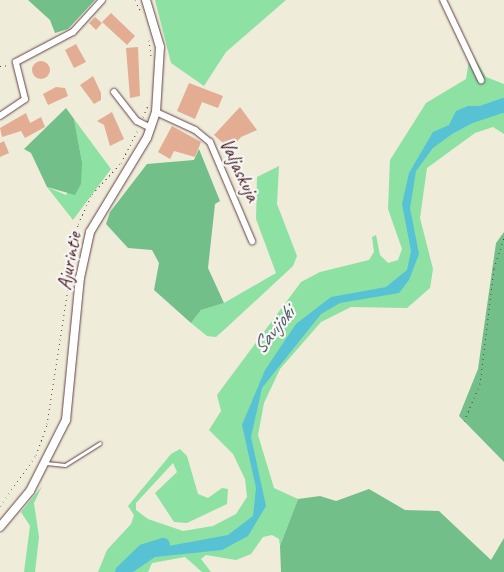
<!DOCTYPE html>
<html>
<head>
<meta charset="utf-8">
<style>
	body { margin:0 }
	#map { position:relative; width:504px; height:572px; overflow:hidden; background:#efecd9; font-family:Caveat,sans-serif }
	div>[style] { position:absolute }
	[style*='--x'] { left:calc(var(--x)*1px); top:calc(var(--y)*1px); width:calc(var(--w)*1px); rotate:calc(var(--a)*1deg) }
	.green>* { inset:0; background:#8de1a3 }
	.forest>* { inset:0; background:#72bf89 }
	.water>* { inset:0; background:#57c2d3 }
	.river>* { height:14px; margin:-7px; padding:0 7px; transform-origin:7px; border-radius:7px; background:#57c2d3 }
	.building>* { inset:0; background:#e3ad93 }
	.round { border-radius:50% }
	.path>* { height:1px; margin-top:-0.5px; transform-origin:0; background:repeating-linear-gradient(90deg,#633e45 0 1px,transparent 0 5px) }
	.roads { filter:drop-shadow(0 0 1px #633e45) drop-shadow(0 0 1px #633e45) }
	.service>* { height:3px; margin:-1.5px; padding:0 1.5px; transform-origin:1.5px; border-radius:1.5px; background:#fff }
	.minor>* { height:6px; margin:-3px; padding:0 3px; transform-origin:3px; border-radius:3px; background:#fff }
	.tertiary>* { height:8px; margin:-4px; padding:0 4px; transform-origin:4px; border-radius:4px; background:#fff }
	span { translate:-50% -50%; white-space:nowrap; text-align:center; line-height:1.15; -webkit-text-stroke:4.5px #f6f6f2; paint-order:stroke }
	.street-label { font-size:20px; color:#4a1f2b }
	.water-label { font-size:21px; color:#4f5866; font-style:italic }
</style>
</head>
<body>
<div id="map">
	<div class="green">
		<i style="clip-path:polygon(155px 0,286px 0,226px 52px,204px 86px,171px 63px)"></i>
		<i style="clip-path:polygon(474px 57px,486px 77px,504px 84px,504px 134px,493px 127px,475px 133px,427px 168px,420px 218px,433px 269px,430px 288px,407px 308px,351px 307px,321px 322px,280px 369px,264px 403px,258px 435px,274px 488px,298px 499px,280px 546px,279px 539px,272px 535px,263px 537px,251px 554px,236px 560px,206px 555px,201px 559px,211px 572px,202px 572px,185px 557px,152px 563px,148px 572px,98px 572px,107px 550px,131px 524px,134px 515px,128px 506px,171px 454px,180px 449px,187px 456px,198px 494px,208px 498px,222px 488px,228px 489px,227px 504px,187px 523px,174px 522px,155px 493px,177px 472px,173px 463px,136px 503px,136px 510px,148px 519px,183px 531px,213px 526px,236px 514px,247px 497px,245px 479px,233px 454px,209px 430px,221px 411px,217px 395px,301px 282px,320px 272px,369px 260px,374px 252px,372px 237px,376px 235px,380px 255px,388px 263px,398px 260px,402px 249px,388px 209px,390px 160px,426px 103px,466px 79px,469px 60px)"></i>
		<i style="clip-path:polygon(74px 119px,111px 169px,73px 220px,47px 187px,66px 195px,82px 162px)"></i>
		<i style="clip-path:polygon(279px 166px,277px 204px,297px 256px,293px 266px,225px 329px,216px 337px,207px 336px,191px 323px,201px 310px,224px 303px,276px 273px,256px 219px,257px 177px)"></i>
		<i style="clip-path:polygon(42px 486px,34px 503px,39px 537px,35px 572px,24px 572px,30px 526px,21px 512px)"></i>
	</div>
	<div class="forest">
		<i style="clip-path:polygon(28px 0,95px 0,68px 29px,55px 33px,50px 20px)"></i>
		<i style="clip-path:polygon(66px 108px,74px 119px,82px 162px,81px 184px,75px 195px,47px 187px,31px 153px,24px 149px)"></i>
		<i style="clip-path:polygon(199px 149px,220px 201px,215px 204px,208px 268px,224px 303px,201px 310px,191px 323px,154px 290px,159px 263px,152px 250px,128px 248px,106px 224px,110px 212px,147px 164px,194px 160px)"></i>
		<i style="clip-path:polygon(504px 232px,504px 462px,459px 416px,478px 369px,496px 243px)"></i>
		<i style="clip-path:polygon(369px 489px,405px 510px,439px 511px,491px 560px,504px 538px,504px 572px,281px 572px,280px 546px,298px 499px,320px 496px,336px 501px)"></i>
	</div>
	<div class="water">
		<i style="clip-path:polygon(468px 106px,504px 106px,504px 113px,495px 111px,452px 134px,433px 148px,416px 171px,410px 208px,419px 254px,409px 280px,399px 293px,340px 303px,321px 314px,262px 388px,251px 437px,266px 506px,248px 536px,222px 550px,155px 557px,133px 572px,119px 572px,147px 550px,228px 535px,253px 516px,256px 488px,242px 425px,265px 370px,296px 324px,331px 297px,386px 287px,407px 270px,411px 251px,402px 204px,409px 173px,433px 132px,449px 125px,456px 111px)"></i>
	</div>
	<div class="river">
		<i style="--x:472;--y:116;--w:34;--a:-19"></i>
		<i style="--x:122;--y:572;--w:30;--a:-44"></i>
		<i style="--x:144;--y:551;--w:20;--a:-18"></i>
	</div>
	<div class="building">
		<i style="clip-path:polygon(111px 13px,135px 36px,127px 45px,102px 22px)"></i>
		<i style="clip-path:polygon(95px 17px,102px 23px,96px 30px,89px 23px)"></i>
		<i style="clip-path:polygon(76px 44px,86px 62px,74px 68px,65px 50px)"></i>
		<i style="clip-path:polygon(138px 47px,140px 96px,130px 98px,126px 48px)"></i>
		<i class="round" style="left:32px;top:61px;width:18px;height:18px"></i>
		<i style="clip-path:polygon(93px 76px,101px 93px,101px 100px,94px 104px,80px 85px)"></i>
		<i style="clip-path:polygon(189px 83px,223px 96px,218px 108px,202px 102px,195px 119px,177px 111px)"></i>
		<i style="clip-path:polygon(56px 87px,65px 88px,68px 96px,48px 105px,43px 94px)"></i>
		<i style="clip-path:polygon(240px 107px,257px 130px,241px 137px,230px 149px,214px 135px)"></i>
		<i style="clip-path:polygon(112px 112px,124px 139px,110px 146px,104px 125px,97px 121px)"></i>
		<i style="clip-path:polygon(26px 113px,30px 123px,41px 117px,45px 127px,25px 138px,21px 131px,2px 137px,0 128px)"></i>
		<i style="clip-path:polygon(172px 126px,201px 142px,195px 157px,174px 151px,170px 159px,158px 152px)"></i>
		<i style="clip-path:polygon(4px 141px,9px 153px,0 157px,0 143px)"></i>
	</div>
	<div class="path">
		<i style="--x:135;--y:0;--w:11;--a:63"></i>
		<i style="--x:149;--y:40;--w:16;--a:83"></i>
		<i style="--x:0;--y:66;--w:10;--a:-6"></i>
		<i style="--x:143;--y:117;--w:13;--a:-67"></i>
		<i style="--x:464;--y:421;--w:40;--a:-66.6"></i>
		<i style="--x:480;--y:384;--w:117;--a:-83.1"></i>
		<i style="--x:494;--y:268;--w:32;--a:-72"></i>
		<i style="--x:0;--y:506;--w:62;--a:-54.8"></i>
		<i style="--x:36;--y:455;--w:33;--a:-70"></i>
		<i style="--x:47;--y:424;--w:202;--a:-81.2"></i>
		<i style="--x:78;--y:224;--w:33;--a:-65"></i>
		<i style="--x:92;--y:194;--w:42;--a:-46.9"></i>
		<i style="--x:121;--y:163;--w:37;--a:-63"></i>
	</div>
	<div class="roads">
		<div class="service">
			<i style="--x:46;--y:463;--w:19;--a:6"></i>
			<i style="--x:65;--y:465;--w:41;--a:-32.2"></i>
		</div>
		<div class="minor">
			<i style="--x:443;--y:0;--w:89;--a:64.6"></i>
			<i style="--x:114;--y:92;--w:37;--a:52"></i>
			<i style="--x:137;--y:121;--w:16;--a:27"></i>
			<i style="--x:156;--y:112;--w:43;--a:24.8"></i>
			<i style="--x:195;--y:130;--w:19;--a:39"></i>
			<i style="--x:210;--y:142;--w:108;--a:67"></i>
			<i style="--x:0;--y:116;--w:30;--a:-34"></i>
			<i style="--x:25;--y:99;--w:38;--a:-104"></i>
			<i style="--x:16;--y:62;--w:64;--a:-27.8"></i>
			<i style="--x:73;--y:32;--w:43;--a:-47.8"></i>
		</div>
		<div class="tertiary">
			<i style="--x:0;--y:527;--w:47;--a:-50.2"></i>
			<i style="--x:30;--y:491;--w:80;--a:-63.1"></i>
			<i style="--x:66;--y:420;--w:143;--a:-84.4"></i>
			<i style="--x:80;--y:278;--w:47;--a:-77.7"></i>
			<i style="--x:90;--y:232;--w:110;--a:-58.8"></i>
			<i style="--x:147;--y:138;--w:28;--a:-71"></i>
			<i style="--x:156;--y:112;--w:65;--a:-86.5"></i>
			<i style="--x:160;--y:47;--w:49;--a:-106.6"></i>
		</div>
	</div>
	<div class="street-label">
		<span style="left:240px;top:170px;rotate:65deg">Valjaskuja</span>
		<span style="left:69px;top:261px;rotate:-79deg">Ajurintie</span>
	</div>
	<div class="water-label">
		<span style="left:273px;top:330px;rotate:-51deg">Savijoki</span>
	</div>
</div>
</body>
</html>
